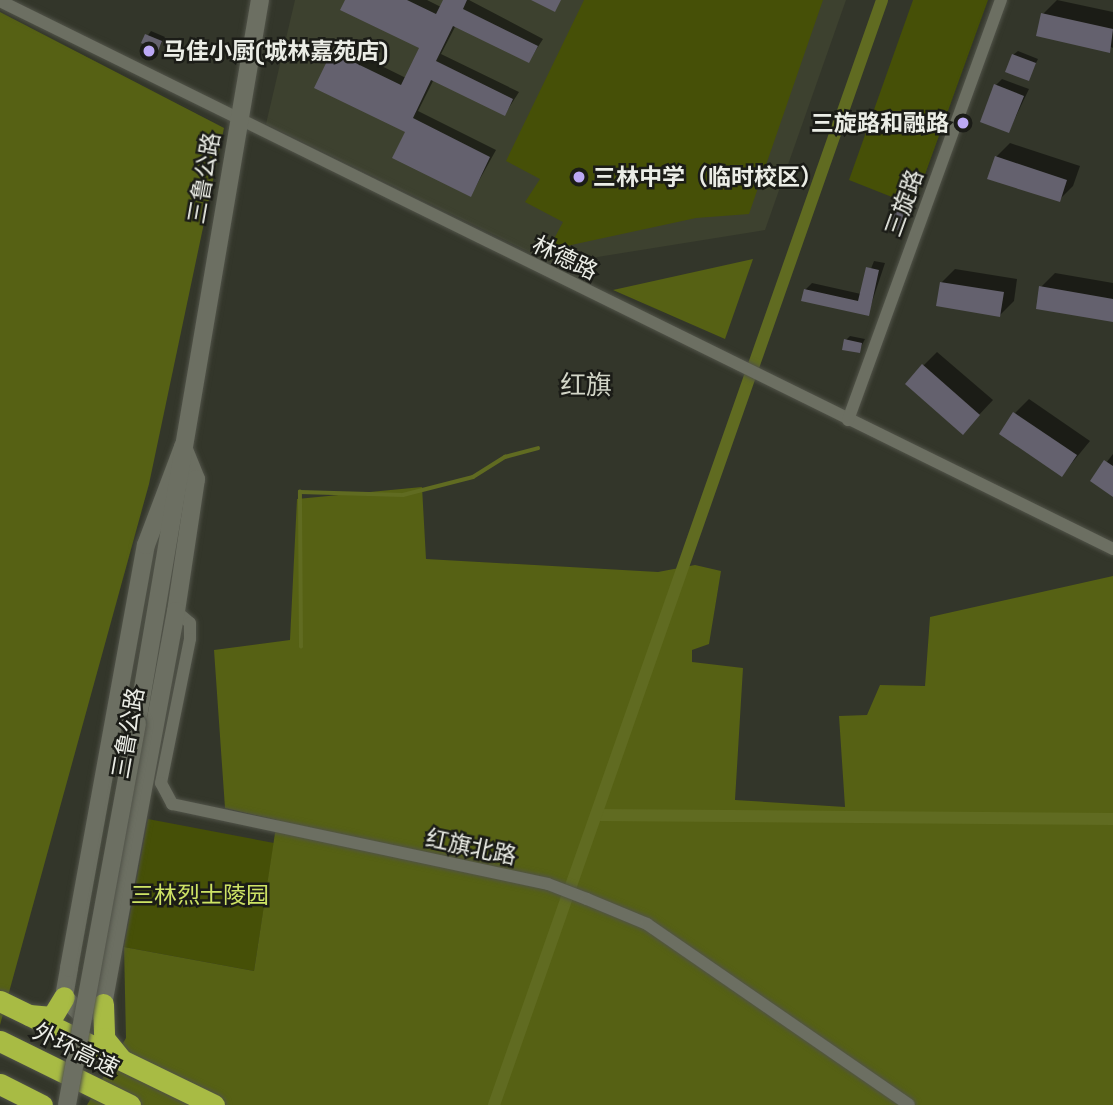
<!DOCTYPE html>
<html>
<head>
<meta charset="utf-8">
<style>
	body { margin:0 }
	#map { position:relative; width:1113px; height:1105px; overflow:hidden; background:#33362a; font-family:"Space Grotesk","Noto Sans SC",sans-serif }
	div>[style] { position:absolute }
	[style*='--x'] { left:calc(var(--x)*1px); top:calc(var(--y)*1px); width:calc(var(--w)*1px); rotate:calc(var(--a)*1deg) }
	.built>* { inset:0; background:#3d412f }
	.green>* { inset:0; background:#465007 }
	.forest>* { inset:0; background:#566114 }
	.shadow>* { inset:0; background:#0007 }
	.stream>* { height:3.5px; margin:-1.75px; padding:0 1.75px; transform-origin:1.75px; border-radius:1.75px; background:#606b21 }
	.canal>* { height:12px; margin:-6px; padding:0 6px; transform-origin:6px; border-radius:6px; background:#606b21 }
	.building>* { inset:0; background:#64616e }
	.roads { filter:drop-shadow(0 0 2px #515349) drop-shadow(0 0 2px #515349) }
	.street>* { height:12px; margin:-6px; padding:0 6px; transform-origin:6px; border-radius:6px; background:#6c6f62 }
	.secondary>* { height:18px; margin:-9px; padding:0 9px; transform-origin:9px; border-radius:9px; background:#6c6f62 }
	.highway>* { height:21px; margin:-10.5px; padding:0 10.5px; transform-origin:10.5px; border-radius:10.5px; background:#a8bb44 }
	.bridges { filter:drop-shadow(0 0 2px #515349) drop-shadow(0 0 2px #515349) }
	.secondary-bridge>* { height:18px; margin:-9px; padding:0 9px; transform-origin:9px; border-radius:9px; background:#6c6f62 }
	.dots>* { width:19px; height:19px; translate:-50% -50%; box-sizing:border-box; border:4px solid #1b1c17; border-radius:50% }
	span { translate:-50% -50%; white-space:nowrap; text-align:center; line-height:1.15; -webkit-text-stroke:5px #1b1c17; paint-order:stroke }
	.poi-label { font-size:23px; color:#ebede6; font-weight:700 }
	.left { translate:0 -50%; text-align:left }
	.right { translate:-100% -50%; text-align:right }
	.street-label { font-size:23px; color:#ebede6 }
	.park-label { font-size:23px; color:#cee365 }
	.quarter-label { font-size:26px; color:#d3d6c8 }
</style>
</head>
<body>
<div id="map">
	<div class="built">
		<i style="clip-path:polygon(295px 0,846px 0,765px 230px,554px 264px,266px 124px)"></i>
	</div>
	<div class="green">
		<i style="clip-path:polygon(584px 0,823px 0,749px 214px,696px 218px,548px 250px,563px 222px,525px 202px,540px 179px,506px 161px)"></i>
		<i style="clip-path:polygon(913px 0,988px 0,919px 191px,907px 203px,849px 180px)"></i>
		<i style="clip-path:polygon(148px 819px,274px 843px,254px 971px,124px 947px)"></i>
	</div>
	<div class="forest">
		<i style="clip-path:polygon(0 12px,224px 128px,149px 484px,0 1025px)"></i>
		<i style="clip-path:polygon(753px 259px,725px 339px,613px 290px)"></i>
		<i style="clip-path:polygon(422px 487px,426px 559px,658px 572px,695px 565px,721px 571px,709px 644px,692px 650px,692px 662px,743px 668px,735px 800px,845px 807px,839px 716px,867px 715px,880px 685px,925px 686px,930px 617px,1113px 576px,1113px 1105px,87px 1105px,126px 1038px,124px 947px,254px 971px,277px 820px,225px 808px,214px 650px,290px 640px,297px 499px)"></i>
	</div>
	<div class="shadow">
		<i style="clip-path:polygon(347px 0,427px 0,441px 7px,445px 0,469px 0,543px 39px,529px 61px,456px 25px,441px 54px,519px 92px,505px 114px,434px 79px,418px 111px,496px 150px,471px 195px,331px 58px,347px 49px,406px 78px,421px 47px)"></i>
		<i style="clip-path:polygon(1057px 0,1113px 12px,1113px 48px,1043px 14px)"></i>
		<i style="clip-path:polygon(151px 31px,165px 37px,158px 49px,143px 42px)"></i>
		<i style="clip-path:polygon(1018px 51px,1038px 59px,1028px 79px,1013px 55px)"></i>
		<i style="clip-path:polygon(1002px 79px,1029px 89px,1009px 131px,996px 85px)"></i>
		<i style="clip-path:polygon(1010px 143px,1080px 166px,1073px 186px,1059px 200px,996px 157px)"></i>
		<i style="clip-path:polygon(900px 201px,909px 204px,898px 228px,896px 205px)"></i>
		<i style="clip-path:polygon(874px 261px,885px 263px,868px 314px,805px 290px,812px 283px,861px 294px)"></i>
		<i style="clip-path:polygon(955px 269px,1017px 279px,1014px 301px,1000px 315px,941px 283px)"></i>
		<i style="clip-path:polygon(1055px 273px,1113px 283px,1113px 321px,1041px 287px)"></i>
		<i style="clip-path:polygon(850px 336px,865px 339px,859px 351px,846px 340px)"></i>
		<i style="clip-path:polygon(937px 352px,993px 400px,976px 418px,923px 366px)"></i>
		<i style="clip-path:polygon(1029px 399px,1090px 441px,1062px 475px,1015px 413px)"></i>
		<i style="clip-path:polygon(1113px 454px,1113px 495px,1092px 481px)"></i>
	</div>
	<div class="stream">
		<i style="--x:301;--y:647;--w:155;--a:-90.4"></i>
		<i style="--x:300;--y:492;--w:103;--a:1.7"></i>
		<i style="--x:403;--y:495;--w:72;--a:-14.4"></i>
		<i style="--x:473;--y:477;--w:38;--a:-32"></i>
		<i style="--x:505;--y:457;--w:34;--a:-15"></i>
	</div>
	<div class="canal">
		<i style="--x:596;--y:815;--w:517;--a:0.44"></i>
		<i style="--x:494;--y:1105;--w:1171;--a:-70.65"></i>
	</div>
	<div class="building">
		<i style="clip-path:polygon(345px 0,407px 0,436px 14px,443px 0,467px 0,463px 9px,538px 46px,529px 63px,453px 26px,436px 61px,513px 99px,505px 116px,431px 80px,413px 118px,490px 157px,471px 197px,392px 158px,405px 132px,314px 88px,329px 57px,336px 60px,339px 55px,401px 85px,419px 48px,340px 10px)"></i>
		<i style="clip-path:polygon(531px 0,561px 0,555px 12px)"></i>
		<i style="clip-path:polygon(1041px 13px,1113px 29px,1110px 53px,1036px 36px)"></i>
		<i style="clip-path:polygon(145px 34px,162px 41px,158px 51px,141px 43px)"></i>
		<i style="clip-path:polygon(1012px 54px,1036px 63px,1029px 81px,1005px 72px)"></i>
		<i style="clip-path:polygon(994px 84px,1024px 96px,1009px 133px,980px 122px)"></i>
		<i style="clip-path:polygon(995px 156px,1067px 180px,1060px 202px,987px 179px)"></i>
		<i style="clip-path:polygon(894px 204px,906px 209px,898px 230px,886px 225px)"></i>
		<i style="clip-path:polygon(866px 267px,879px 270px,869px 316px,801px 301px,804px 289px,858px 301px)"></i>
		<i style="clip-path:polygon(940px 282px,1004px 292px,1000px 317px,936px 306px)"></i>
		<i style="clip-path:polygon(1039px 286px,1113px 299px,1113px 322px,1036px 309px)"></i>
		<i style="clip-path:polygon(844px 339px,862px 343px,860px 353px,842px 350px)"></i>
		<i style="clip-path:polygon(922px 364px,980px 415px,963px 435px,905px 384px)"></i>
		<i style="clip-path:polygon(1013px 412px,1077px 455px,1062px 477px,999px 434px)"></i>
		<i style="clip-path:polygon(1104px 460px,1113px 466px,1113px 497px,1090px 481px)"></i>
	</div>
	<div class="roads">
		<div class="street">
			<i style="--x:0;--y:1;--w:1241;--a:26.21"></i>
			<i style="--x:848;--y:420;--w:447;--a:-70"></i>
			<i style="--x:176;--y:611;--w:18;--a:41"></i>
			<i style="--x:190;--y:623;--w:16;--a:90"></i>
			<i style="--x:190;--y:639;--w:147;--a:101.4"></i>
			<i style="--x:161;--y:783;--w:24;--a:62"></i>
			<i style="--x:172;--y:804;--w:384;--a:12"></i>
			<i style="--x:548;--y:884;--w:42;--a:21"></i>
			<i style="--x:587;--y:899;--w:65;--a:22.6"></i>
			<i style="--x:647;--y:924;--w:318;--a:34.6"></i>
		</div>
		<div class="secondary">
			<i style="--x:183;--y:447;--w:35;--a:68"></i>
			<i style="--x:196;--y:479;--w:134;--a:98.6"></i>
			<i style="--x:176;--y:611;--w:400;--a:100.5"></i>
			<i style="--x:103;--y:1004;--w:24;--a:152"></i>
			<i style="--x:82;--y:1015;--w:25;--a:-135"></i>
			<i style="--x:64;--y:997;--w:29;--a:-80"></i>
			<i style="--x:69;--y:968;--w:430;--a:-79.7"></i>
			<i style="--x:146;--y:545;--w:105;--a:-69.3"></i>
			<i style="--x:137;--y:723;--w:733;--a:-80.35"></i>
		</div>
		<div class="highway">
			<i style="--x:0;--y:1001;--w:238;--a:25.9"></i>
			<i style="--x:103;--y:1004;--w:34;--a:88"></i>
			<i style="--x:104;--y:1038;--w:27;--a:51"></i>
			<i style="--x:29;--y:1015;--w:23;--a:5"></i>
			<i style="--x:52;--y:1017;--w:23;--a:-59"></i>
			<i style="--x:0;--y:1041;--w:145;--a:26.2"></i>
			<i style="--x:0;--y:1084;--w:47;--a:26.6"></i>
		</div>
	</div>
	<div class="bridges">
		<div class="secondary-bridge">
			<i style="--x:67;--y:1105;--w:388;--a:-79.6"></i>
		</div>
	</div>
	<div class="dots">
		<i style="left:149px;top:51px;background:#bca9f5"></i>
		<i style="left:963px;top:123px;background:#bca9f5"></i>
		<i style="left:579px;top:177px;background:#bca9f5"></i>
	</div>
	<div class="poi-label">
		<span class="left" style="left:163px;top:51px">马佳小厨(城林嘉苑店)</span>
		<span class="right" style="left:949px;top:123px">三旋路和融路</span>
		<span class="left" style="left:593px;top:177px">三林中学（临时校区）</span>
	</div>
	<div class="street-label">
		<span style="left:204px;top:178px;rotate:-80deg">三鲁公路</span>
		<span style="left:904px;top:203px;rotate:-70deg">三旋路</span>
		<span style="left:565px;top:258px;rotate:26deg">林德路</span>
		<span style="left:128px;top:733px;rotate:-80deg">三鲁公路</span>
		<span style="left:471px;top:847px;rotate:12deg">红旗北路</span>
		<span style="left:76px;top:1050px;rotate:26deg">外环高速</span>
	</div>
	<div class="park-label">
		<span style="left:200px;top:895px">三林烈士陵园</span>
	</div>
	<div class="quarter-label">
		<span style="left:586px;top:386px">红旗</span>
	</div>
</div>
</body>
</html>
